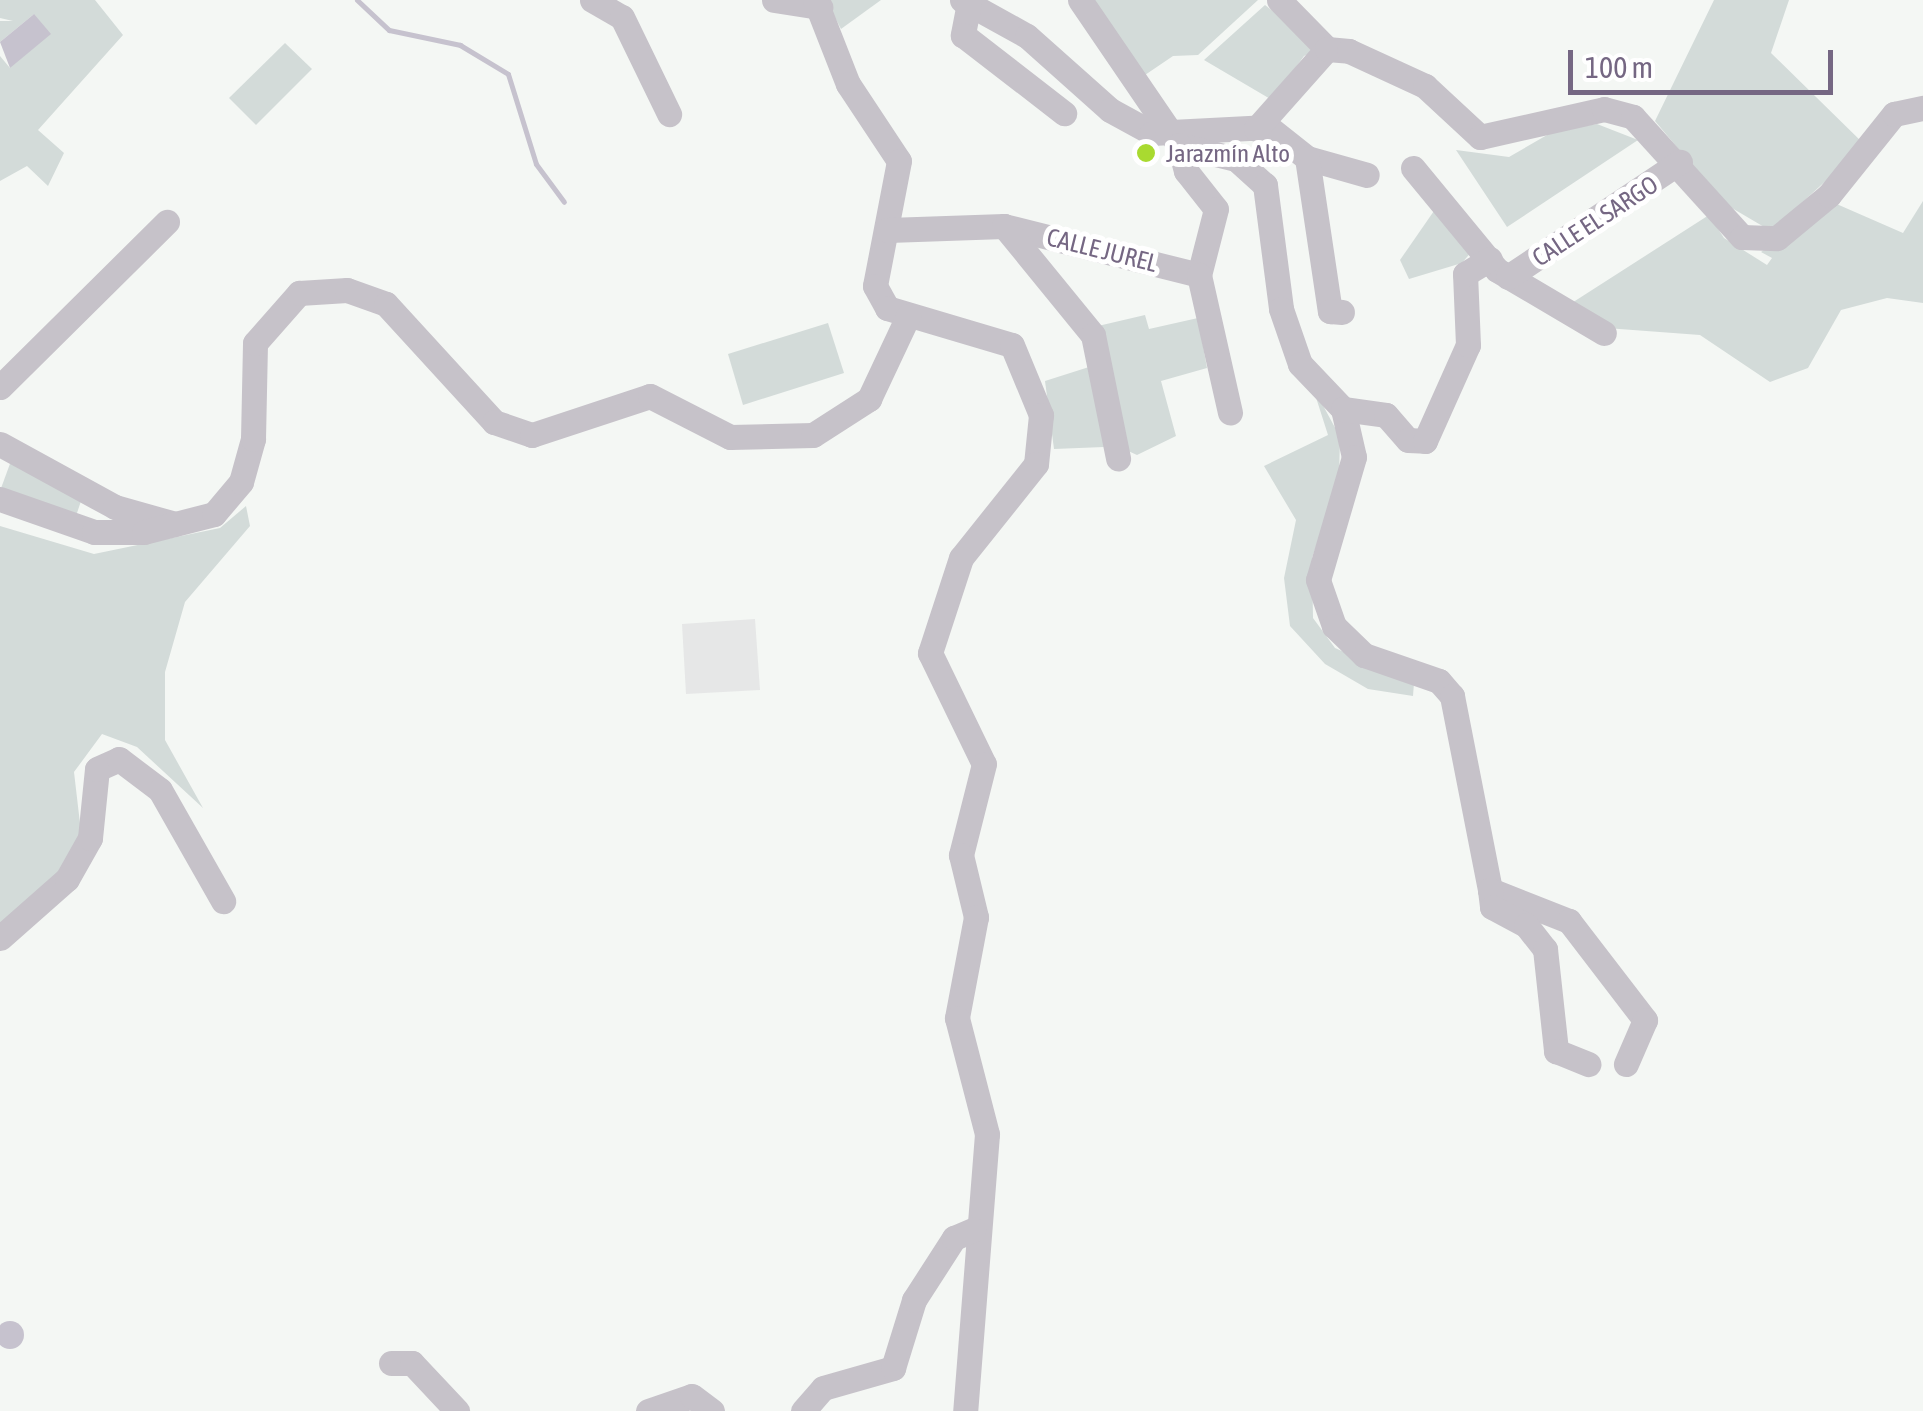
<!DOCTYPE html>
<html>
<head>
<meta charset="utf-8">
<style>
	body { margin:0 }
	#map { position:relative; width:1923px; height:1411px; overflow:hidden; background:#f4f7f4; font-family:"Asap Condensed",sans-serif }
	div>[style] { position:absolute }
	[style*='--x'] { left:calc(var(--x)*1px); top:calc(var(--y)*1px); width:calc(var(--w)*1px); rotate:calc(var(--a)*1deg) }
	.built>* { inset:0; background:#e6e7e7 }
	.green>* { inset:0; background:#d3dbd9 }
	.water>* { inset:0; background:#c6c2ce }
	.round { border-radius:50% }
	.stream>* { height:5px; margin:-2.5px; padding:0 2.5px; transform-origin:2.5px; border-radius:2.5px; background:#c6c2ce }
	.minor>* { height:25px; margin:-12.5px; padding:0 12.5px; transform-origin:12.5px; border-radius:12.5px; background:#c6c2c9 }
	.dots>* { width:28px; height:28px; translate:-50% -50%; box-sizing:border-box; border:5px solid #fff; border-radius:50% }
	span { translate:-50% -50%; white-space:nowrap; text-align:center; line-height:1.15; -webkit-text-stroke:10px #fff; paint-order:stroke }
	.poi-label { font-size:25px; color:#756783 }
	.left { translate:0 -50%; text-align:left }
	.street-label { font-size:25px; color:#756783 }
	.scale { position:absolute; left:1568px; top:50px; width:265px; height:45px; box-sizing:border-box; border:5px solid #756783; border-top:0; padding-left:12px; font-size:30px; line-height:35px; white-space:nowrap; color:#756783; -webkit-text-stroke:8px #fff; paint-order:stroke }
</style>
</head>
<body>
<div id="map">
	<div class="built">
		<i style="clip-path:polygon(755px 619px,760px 690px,686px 694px,682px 624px)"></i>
	</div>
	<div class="green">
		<i style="clip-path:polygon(0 0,95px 0,123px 35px,38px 130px,64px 153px,48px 186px,27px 166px,0 181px,0 56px,10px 68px,34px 14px,0 42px,0 21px,13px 21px,0 18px)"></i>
		<i style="clip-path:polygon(826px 0,881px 0,841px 29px)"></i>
		<i style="clip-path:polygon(1093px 0,1258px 0,1198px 55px,1173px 56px,1145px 75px)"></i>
		<i style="clip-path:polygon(1714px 0,1789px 0,1771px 53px,1865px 145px,1771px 231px,1725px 204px,1655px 121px)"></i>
		<i style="clip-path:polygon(1265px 5px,1321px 48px,1304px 56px,1272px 100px,1204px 60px)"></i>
		<i style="clip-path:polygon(285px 43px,312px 69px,256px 125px,229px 98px)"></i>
		<i style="clip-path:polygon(1597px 124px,1638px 140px,1507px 227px,1456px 150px,1509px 157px,1554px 131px)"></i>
		<i style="clip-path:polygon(1923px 201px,1923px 303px,1887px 298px,1841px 310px,1808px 368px,1770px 382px,1700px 335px,1606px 328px,1564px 308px,1709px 215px,1724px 238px,1767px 265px,1772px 258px,1761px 252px,1832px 202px,1903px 233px)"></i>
		<i style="clip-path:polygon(1436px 208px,1472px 251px,1462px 263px,1409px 279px,1400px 260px)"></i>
		<i style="clip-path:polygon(1145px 315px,1149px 329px,1198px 318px,1207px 368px,1161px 381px,1176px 436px,1137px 455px,1126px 450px,1098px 326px)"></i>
		<i style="clip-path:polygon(828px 323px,844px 373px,743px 405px,728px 354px)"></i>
		<i style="clip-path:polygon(1089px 367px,1104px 447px,1054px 449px,1045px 381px)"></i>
		<i style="clip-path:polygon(1312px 385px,1340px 437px,1339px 479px,1312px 558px,1313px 618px,1335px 648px,1414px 683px,1413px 696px,1368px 689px,1325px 664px,1290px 626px,1284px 578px,1296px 520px,1264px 466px,1328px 435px)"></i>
		<i style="clip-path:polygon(11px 461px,82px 498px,75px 519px,0 491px)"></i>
		<i style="clip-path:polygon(246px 506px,250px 526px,185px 602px,165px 672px,165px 740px,203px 808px,137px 747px,102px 734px,74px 772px,81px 832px,48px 892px,0 928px,0 526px,94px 554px,220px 528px)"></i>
	</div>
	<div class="water">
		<i style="clip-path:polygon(34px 14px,51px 34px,10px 68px,0 42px)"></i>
		<i class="round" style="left:-4px;top:1321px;width:28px;height:28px"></i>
	</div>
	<div class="stream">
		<i style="--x:357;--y:0;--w:44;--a:43.2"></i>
		<i style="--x:389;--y:30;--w:73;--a:11.9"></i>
		<i style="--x:460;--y:45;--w:56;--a:31.1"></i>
		<i style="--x:508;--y:74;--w:94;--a:72.7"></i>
		<i style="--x:536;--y:164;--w:47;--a:53.6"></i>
	</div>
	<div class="minor">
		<i style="--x:592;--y:0;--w:34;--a:30"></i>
		<i style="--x:622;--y:17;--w:108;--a:64.1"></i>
		<i style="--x:774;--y:0;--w:47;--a:8.7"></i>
		<i style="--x:815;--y:0;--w:90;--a:68.6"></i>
		<i style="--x:848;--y:84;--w:92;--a:56.5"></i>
		<i style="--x:899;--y:161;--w:127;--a:100.9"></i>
		<i style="--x:875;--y:286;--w:25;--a:61"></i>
		<i style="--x:887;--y:308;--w:130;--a:16.5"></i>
		<i style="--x:1012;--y:345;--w:76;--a:67.5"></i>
		<i style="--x:1041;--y:415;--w:49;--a:95.8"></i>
		<i style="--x:1036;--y:464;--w:120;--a:128.6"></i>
		<i style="--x:961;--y:558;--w:100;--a:108.1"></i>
		<i style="--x:930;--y:653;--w:123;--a:64.1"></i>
		<i style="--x:984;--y:764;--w:94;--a:104.2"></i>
		<i style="--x:961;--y:855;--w:64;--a:76.4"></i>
		<i style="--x:976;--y:917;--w:103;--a:100.7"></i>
		<i style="--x:957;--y:1018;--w:120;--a:75.5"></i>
		<i style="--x:987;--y:1134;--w:278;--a:94.5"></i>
		<i style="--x:962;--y:0;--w:74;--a:29"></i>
		<i style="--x:1027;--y:36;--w:111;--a:41.7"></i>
		<i style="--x:1110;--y:110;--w:48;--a:28.7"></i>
		<i style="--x:1152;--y:133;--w:116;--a:-3"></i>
		<i style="--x:1268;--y:127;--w:50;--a:38.5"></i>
		<i style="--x:1307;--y:158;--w:62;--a:15.8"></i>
		<i style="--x:1080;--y:0;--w:176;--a:55.7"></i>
		<i style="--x:1179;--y:145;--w:59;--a:13.8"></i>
		<i style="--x:1236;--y:159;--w:39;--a:42"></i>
		<i style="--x:1265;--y:185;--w:125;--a:82.6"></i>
		<i style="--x:1281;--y:309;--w:58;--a:70.9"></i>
		<i style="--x:1300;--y:364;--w:62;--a:46.3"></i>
		<i style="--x:1343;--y:409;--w:49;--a:77.1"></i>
		<i style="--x:1354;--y:457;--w:128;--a:106.3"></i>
		<i style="--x:1318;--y:580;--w:49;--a:70.8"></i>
		<i style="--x:1334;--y:626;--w:42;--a:44"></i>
		<i style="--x:1364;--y:655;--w:79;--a:19.1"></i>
		<i style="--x:1439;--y:681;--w:20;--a:49"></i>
		<i style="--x:1452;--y:696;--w:198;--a:78.9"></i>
		<i style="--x:1490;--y:890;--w:85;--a:21.4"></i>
		<i style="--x:1569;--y:921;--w:125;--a:52.5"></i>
		<i style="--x:1645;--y:1020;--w:48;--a:113.4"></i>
		<i style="--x:1279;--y:0;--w:69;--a:45.6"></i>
		<i style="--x:969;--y:3;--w:33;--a:101"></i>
		<i style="--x:963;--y:35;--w:128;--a:37.7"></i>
		<i style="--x:1256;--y:129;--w:107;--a:-48.4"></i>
		<i style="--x:1327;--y:49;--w:22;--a:5"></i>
		<i style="--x:1349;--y:51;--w:84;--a:24.7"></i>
		<i style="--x:1425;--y:86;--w:75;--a:42.8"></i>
		<i style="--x:1480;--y:137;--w:127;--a:-12.7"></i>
		<i style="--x:1604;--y:109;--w:30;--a:15"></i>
		<i style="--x:1633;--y:117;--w:162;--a:47.8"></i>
		<i style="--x:1742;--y:237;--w:35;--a:2"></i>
		<i style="--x:1777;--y:238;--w:67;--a:-39.6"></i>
		<i style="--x:1829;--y:195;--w:104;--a:-51.3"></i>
		<i style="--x:1894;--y:114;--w:30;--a:-12"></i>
		<i style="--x:1179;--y:145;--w:27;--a:75"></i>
		<i style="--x:1186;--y:171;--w:48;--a:51.7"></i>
		<i style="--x:1216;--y:209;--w:68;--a:104.4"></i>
		<i style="--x:1307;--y:158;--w:155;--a:81.5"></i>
		<i style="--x:1330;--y:311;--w:12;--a:5"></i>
		<i style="--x:1413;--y:168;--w:132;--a:50.5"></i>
		<i style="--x:1497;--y:270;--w:124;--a:30.5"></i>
		<i style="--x:1004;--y:226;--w:201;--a:14.1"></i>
		<i style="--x:1199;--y:275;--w:141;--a:77.3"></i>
		<i style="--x:888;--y:230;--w:116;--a:-2"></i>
		<i style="--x:1004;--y:226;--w:141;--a:50.8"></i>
		<i style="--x:1093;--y:335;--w:126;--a:78.5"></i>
		<i style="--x:1508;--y:277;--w:207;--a:-33.8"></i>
		<i style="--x:0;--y:387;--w:235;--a:-44.7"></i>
		<i style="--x:1343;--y:409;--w:43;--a:7.9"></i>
		<i style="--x:1386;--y:415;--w:33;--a:49"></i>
		<i style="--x:1408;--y:440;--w:17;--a:3"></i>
		<i style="--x:1425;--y:441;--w:105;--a:-65.9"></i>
		<i style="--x:1468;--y:345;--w:71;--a:-92.4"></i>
		<i style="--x:1465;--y:274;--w:29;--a:-31"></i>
		<i style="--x:0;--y:444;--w:131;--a:28.7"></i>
		<i style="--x:115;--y:507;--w:62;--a:15.8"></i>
		<i style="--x:0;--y:499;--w:100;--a:19.3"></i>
		<i style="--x:94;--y:532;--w:50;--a:0"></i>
		<i style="--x:144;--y:532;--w:72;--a:-14.4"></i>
		<i style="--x:214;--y:514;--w:42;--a:-49.8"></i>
		<i style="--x:241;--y:482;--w:45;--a:-74.4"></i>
		<i style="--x:253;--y:439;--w:96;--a:-88.8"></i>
		<i style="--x:255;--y:343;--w:67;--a:-48.7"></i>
		<i style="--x:299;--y:293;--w:48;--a:-3.6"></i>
		<i style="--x:347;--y:290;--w:41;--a:19.7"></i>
		<i style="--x:386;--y:304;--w:160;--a:47.5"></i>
		<i style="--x:494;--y:422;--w:40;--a:18.9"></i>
		<i style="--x:532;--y:435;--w:124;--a:-18.3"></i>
		<i style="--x:650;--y:396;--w:90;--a:27.1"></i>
		<i style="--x:730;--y:437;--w:83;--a:-1.4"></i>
		<i style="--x:813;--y:435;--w:67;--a:-32.7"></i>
		<i style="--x:869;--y:399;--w:92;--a:-64.8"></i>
		<i style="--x:1490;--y:890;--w:17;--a:83"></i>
		<i style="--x:1492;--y:907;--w:38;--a:28"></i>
		<i style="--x:1526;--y:925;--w:31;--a:52"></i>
		<i style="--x:1545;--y:949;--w:103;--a:83.8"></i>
		<i style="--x:1556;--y:1051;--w:35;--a:22"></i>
		<i style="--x:0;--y:938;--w:89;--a:-41.4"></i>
		<i style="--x:67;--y:879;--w:47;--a:-60.7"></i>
		<i style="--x:90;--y:838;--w:69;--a:-84.2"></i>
		<i style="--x:97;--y:769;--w:24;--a:-24"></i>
		<i style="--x:119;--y:759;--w:51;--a:37.1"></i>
		<i style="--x:160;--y:790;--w:128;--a:60.4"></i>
		<i style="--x:391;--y:1363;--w:21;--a:0"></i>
		<i style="--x:412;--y:1363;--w:66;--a:46.8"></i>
		<i style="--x:648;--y:1411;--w:46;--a:-18.8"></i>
		<i style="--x:692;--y:1396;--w:25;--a:37"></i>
		<i style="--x:803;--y:1411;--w:30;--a:-49"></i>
		<i style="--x:823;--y:1388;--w:73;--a:-15.9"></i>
		<i style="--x:893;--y:1368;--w:71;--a:-72.8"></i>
		<i style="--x:914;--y:1300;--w:74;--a:-57.2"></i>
		<i style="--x:954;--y:1238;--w:21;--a:-23"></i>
	</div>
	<div class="dots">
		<i style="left:1146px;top:153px;background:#a9da30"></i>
	</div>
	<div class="poi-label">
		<span class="left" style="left:1166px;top:153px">Jarazmín Alto</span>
	</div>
	<div class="street-label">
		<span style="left:1595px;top:221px;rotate:-33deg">CALLE EL SARGO</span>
		<span style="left:1102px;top:250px;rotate:14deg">CALLE JUREL</span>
	</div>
	<div class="scale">100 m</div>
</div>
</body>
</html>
